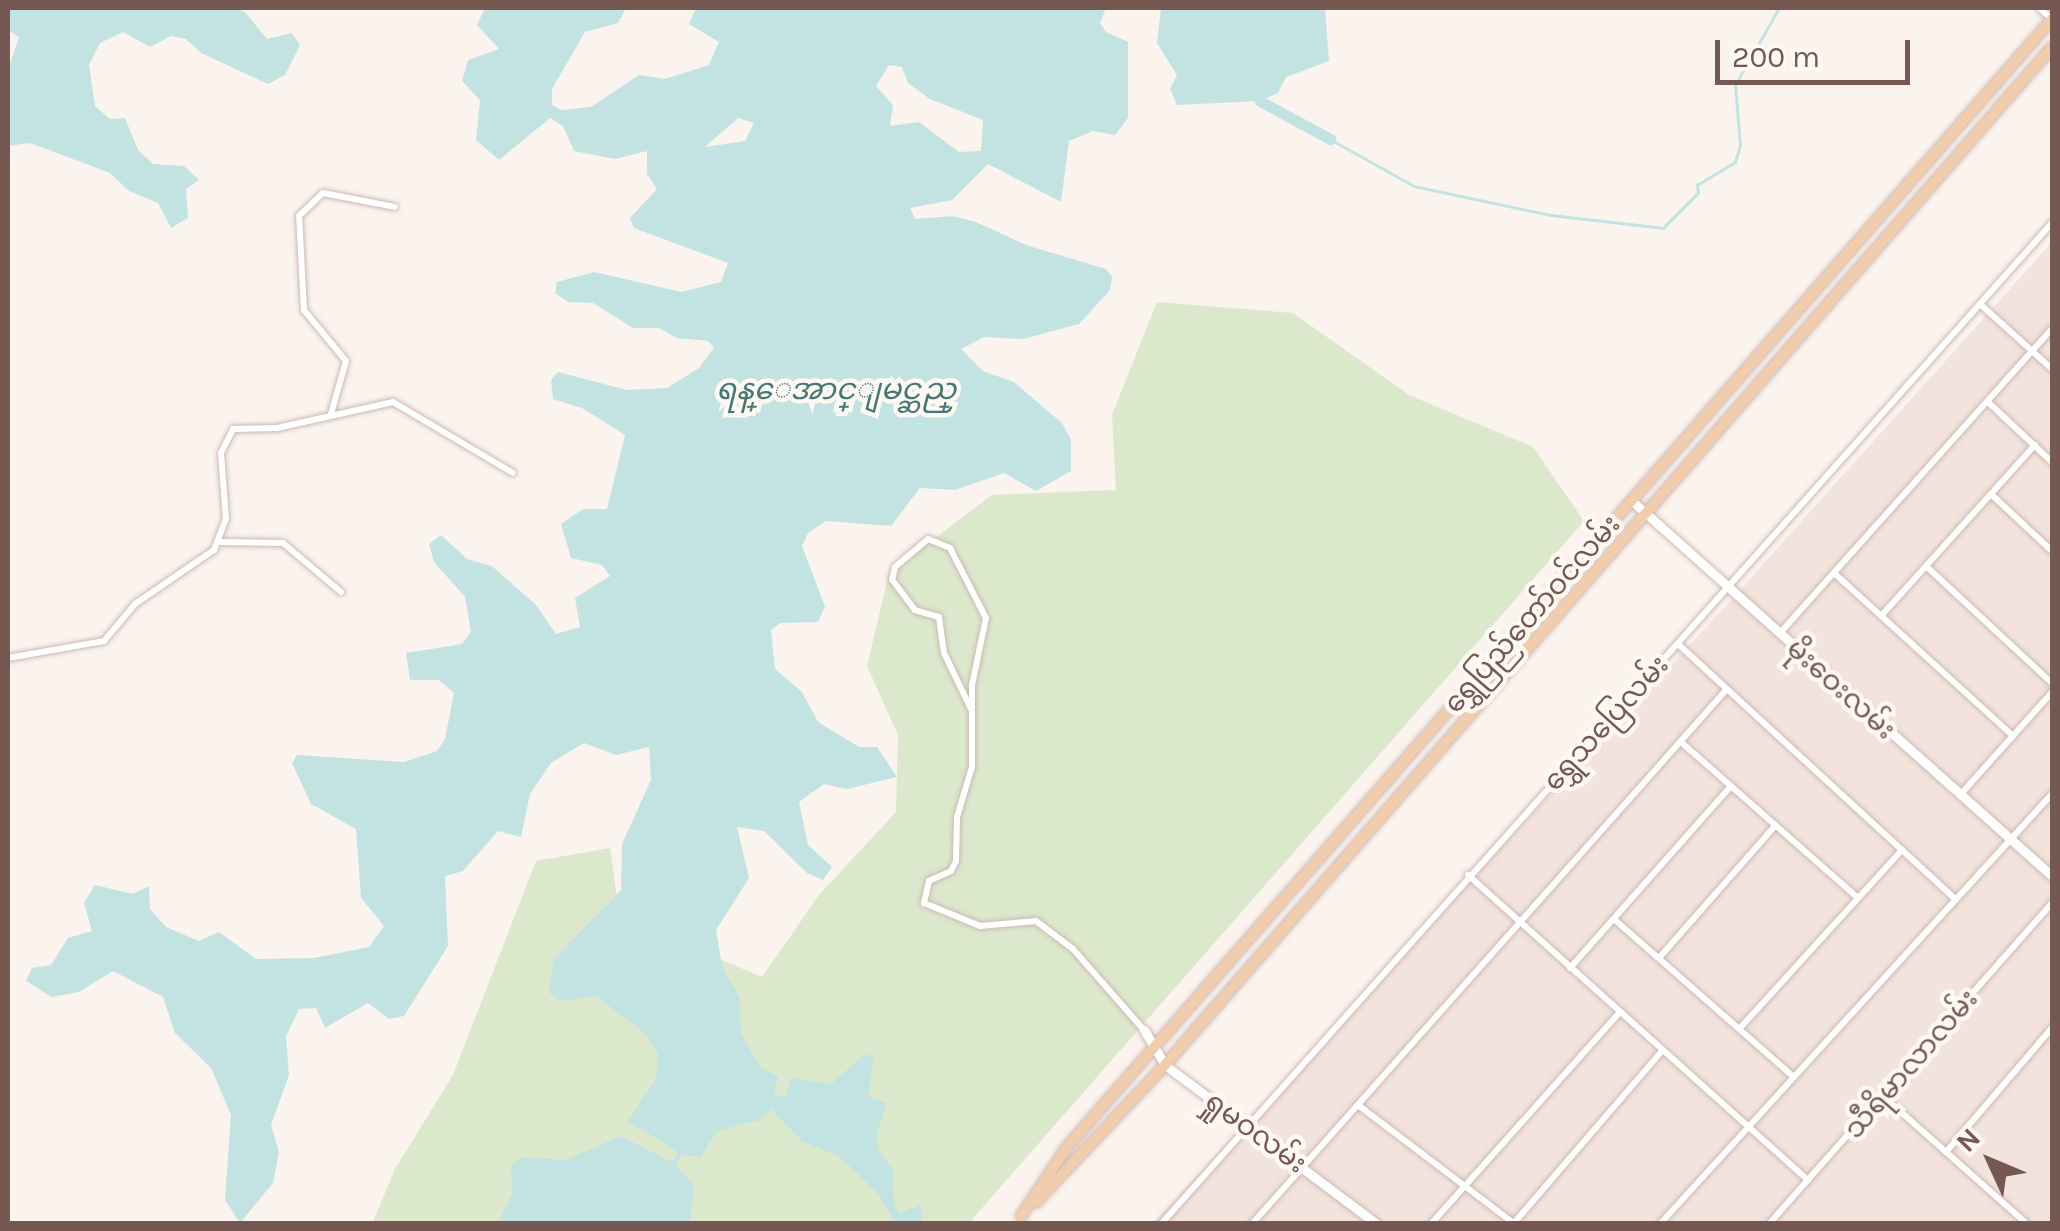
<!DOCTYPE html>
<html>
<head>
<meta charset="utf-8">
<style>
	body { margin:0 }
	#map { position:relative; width:2060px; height:1231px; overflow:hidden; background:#fbf3ed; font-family:Karla,"Noto Sans Myanmar",sans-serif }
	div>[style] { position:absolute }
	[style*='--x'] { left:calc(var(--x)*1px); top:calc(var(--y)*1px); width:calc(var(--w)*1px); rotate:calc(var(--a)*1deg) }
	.residential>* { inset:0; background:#f2e4dc }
	.green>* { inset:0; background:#dce8cc }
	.water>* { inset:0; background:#c3e3e3 }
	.stream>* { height:2.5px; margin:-1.25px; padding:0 1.25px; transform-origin:1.25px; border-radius:1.25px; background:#c3e3e3 }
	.river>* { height:11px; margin:-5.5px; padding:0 5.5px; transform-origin:5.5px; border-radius:5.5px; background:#c3e3e3 }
	.roads { filter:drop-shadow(0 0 2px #cdbab3) drop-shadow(0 0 2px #cdbab3) }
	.street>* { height:6px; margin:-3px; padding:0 3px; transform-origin:3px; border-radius:3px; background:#fff }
	.secondary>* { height:9px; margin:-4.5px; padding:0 4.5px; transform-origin:4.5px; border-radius:4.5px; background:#fff }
	.primary>* { height:10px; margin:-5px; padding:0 5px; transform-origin:5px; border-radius:5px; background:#f2cdad }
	span { translate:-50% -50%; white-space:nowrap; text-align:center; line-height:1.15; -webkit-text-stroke:9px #fef8f3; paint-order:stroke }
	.street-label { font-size:28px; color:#755851 }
	.water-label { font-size:30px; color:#467777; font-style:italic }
	.frame { position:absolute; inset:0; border:10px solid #755851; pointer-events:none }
	.north { position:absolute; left:1940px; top:1111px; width:100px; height:100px; -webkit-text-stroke:8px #fef8f3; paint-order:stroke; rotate:314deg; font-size:28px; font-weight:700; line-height:40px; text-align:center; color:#755851 }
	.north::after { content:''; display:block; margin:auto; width:35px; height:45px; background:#755851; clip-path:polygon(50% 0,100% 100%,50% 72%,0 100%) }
	.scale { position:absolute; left:1715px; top:40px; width:195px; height:45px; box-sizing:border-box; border:5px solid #755851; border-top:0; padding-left:12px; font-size:30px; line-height:35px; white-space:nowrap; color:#755851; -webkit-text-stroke:8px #fef8f3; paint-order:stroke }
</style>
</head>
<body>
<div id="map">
	<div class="residential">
		<i style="clip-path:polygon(2052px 242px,2052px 1223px,1152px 1224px,1721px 611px)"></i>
	</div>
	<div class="green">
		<i style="clip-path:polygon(1157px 302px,1293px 313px,1409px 395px,1533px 447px,1584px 521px,969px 1223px,372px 1224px,395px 1169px,453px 1075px,536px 861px,610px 848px,620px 917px,762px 977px,819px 895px,896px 812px,898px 735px,867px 666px,889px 573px,992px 495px,1116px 490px,1112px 415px)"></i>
	</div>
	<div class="water">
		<i style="clip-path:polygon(8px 8px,227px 8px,244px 11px,267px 39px,292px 33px,300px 45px,285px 75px,268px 84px,201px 53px,186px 39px,171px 36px,150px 47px,123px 32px,100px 43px,89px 65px,95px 106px,110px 119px,125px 118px,138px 150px,153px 164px,184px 166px,199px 180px,186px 189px,188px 218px,171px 228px,158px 203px,129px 191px,110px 173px,30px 143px,8px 146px,8px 70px,19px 37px,8px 30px)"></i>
		<i style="clip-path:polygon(evenodd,485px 8px,626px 8px,618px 23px,585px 32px,552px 89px,552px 105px,561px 110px,591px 107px,639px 75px,665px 79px,709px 65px,719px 42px,689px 24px,696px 8px,1106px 8px,1100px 23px,1106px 32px,1128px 42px,1128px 118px,1115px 135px,1093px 131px,1069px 141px,1061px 202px,988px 164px,952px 200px,910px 208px,915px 219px,953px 216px,976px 222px,1026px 245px,1106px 269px,1112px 277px,1110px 290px,1079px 324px,1023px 339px,984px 337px,961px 349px,983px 371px,1014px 382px,1062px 423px,1071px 440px,1071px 471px,1036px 491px,1004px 473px,955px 490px,920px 488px,891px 526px,826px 521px,808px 533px,802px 546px,825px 607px,818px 622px,780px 623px,771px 630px,775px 669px,802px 692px,818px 722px,859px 747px,877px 747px,897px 777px,847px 789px,824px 784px,799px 802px,808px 845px,832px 867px,823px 880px,807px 873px,764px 831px,737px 827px,749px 878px,716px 930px,722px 966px,740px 999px,741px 1033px,760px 1067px,778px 1077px,774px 1095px,785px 1097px,792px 1078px,831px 1084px,865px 1054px,874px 1058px,868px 1096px,887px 1103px,877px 1133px,878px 1149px,893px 1170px,894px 1205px,900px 1213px,921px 1205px,922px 1223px,895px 1223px,880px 1196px,840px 1157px,802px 1141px,771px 1109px,760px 1120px,717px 1131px,701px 1157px,681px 1155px,676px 1164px,694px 1185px,690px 1223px,498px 1223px,512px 1194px,511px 1168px,520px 1157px,565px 1160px,621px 1136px,672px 1162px,678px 1152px,628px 1121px,656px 1079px,658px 1053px,647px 1035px,596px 996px,561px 1001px,548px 992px,554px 959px,621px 890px,622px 844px,651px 780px,649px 747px,616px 755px,584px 743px,551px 763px,530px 794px,521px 837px,498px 831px,463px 871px,445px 876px,448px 946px,404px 1016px,389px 1019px,368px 1003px,325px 1028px,316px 1008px,299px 1009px,286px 1036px,289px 1075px,271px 1125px,279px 1152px,273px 1183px,240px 1223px,225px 1200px,231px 1115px,211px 1068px,175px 1033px,163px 997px,113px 971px,79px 992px,52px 997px,26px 981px,32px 968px,51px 965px,68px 938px,92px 931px,84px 903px,95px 885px,133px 894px,149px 886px,150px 909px,166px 927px,199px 941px,219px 932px,256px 959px,314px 958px,369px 947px,384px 926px,361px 898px,356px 829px,311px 804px,292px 763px,297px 755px,404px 762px,437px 751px,445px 739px,454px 693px,439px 680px,410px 680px,406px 653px,462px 644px,471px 632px,465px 597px,434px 562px,429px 544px,441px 535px,467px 559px,492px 566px,536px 605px,556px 634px,580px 627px,575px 598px,610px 576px,602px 565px,571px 558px,561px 524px,583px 509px,607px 509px,625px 435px,582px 408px,553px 399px,551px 380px,558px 372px,627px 390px,667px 388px,699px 368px,714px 348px,708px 341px,677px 338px,659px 328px,633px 328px,593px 303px,568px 302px,555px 293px,557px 282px,594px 272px,682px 292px,721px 282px,728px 263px,634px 228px,630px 218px,657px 189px,647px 174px,647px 151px,615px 159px,574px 151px,563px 126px,550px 118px,499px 160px,476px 140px,480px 100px,462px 81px,468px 60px,499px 49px,477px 25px,485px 8px,889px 65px,902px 67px,908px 83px,930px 99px,983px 120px,981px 151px,959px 152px,919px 122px,890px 126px,893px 105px,876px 86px,889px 65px,485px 8px,738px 118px,754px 123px,745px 141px,705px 147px,738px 118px)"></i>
		<i style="clip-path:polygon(1161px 8px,1325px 8px,1329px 61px,1286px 77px,1278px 93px,1260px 101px,1177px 105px,1170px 89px,1177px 75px,1157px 43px)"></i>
	</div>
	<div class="stream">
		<i style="--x:1330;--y:139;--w:96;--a:29.2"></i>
		<i style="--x:1414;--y:186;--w:140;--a:12"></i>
		<i style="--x:1551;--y:215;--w:113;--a:6.6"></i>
		<i style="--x:1663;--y:228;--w:49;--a:-45"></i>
		<i style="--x:1698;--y:193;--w:8;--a:-97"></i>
		<i style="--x:1697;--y:185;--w:44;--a:-31.2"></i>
		<i style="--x:1735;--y:162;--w:17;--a:-73"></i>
		<i style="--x:1740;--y:146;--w:61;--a:-94.7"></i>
		<i style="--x:1735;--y:85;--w:89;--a:-60.3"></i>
	</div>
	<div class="river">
		<i style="--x:1260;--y:101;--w:80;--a:28.5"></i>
	</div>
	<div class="roads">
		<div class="street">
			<i style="--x:2039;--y:8;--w:16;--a:40"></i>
			<i style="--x:1980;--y:304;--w:97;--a:42.1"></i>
			<i style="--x:1988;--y:402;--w:88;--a:43.2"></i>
			<i style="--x:331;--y:414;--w:55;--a:-74.2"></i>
			<i style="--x:346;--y:361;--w:66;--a:-129.5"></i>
			<i style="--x:304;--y:310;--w:94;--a:-93"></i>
			<i style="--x:299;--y:216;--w:33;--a:-44"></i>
			<i style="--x:323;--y:193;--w:73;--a:11"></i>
			<i style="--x:1991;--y:494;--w:83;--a:43.1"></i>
			<i style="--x:220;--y:542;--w:63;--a:0.9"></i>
			<i style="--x:283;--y:543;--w:76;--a:40.2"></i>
			<i style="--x:1926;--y:566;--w:172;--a:42.9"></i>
			<i style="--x:1834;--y:573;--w:242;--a:42.3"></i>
			<i style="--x:1881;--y:616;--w:230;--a:-48"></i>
			<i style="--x:1780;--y:633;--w:408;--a:-48.2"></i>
			<i style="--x:1678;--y:644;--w:377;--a:42.6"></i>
			<i style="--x:8;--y:658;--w:97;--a:-10"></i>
			<i style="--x:104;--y:641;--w:48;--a:-50"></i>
			<i style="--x:135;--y:604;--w:96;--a:-34.4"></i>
			<i style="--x:214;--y:550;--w:33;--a:-69"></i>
			<i style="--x:226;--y:519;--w:66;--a:-94.3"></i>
			<i style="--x:221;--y:453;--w:27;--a:-63"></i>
			<i style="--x:233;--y:429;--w:44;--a:-1.3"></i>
			<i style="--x:277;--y:428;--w:119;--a:-12.6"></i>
			<i style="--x:393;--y:402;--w:139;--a:30.6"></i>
			<i style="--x:971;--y:709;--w:62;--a:-115.7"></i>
			<i style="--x:944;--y:653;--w:36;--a:-98"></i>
			<i style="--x:939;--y:617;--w:25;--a:-164"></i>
			<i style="--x:915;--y:610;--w:38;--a:-127"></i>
			<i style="--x:892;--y:580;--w:13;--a:-77"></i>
			<i style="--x:895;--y:567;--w:43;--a:-40.3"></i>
			<i style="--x:928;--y:539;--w:24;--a:22"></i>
			<i style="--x:950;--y:548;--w:79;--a:62.8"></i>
			<i style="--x:986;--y:618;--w:68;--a:101.8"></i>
			<i style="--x:972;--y:685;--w:82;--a:90"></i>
			<i style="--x:972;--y:767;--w:52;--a:106.7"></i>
			<i style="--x:957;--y:817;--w:44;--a:91.3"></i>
			<i style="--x:956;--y:861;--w:11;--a:117"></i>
			<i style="--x:951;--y:871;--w:24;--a:156"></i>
			<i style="--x:929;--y:881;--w:23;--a:103"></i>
			<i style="--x:924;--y:903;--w:61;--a:22.3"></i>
			<i style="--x:980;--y:926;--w:56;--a:-5.1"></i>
			<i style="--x:1036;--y:921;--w:46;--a:37.1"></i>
			<i style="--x:1073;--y:949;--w:108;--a:48.8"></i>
			<i style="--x:1681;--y:742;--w:236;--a:41.4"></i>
			<i style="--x:1960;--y:795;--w:138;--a:-48.2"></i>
			<i style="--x:1468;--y:875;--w:457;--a:41.9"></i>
			<i style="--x:1615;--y:920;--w:238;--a:41.3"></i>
			<i style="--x:1659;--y:958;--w:176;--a:-48.7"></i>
			<i style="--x:1570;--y:968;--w:242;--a:-48.5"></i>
			<i style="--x:1740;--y:1028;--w:241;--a:-47.7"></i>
			<i style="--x:1883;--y:1096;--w:193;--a:41.6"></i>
			<i style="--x:1358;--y:1105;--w:197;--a:37.2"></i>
			<i style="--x:1946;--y:1152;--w:163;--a:-49.5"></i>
			<i style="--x:1514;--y:1223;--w:227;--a:-49.3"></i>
			<i style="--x:1161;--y:1224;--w:1340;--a:-48.33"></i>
			<i style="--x:1252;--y:1224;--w:715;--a:-48.4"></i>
			<i style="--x:1431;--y:1224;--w:283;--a:-48.3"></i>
			<i style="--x:1660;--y:1224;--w:582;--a:-47.65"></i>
			<i style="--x:1769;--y:1224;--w:428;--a:-48.6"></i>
		</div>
		<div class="secondary">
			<i style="--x:1631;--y:500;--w:564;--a:41.77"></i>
			<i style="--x:1144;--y:1030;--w:41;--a:59"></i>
			<i style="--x:1165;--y:1065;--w:265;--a:36.9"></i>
		</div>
		<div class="primary">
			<i style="--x:1036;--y:1202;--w:188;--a:-46.7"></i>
			<i style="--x:1165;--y:1065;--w:1350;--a:-48.93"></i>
			<i style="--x:1021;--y:1216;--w:83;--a:-56.3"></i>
			<i style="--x:1067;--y:1147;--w:1498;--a:-48.87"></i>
		</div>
	</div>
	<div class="street-label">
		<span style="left:1532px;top:614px;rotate:-49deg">ရွှေပြည်တော်ဝင်လမ်း</span>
		<span style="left:1841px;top:689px;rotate:42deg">မိုးဝေးလမ်း</span>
		<span style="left:1606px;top:723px;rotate:-48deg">ရွှေသပြေလမ်း</span>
		<span style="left:1911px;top:1064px;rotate:-49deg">သီရိမာလာလမ်း</span>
		<span style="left:1255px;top:1132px;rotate:36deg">ရှုမဝလမ်း</span>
	</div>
	<div class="water-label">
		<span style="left:836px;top:389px">ရန္ေအာင္ျမင္ဆည္</span>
	</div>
	<div class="frame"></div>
	<div class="north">N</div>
	<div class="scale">200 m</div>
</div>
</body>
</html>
